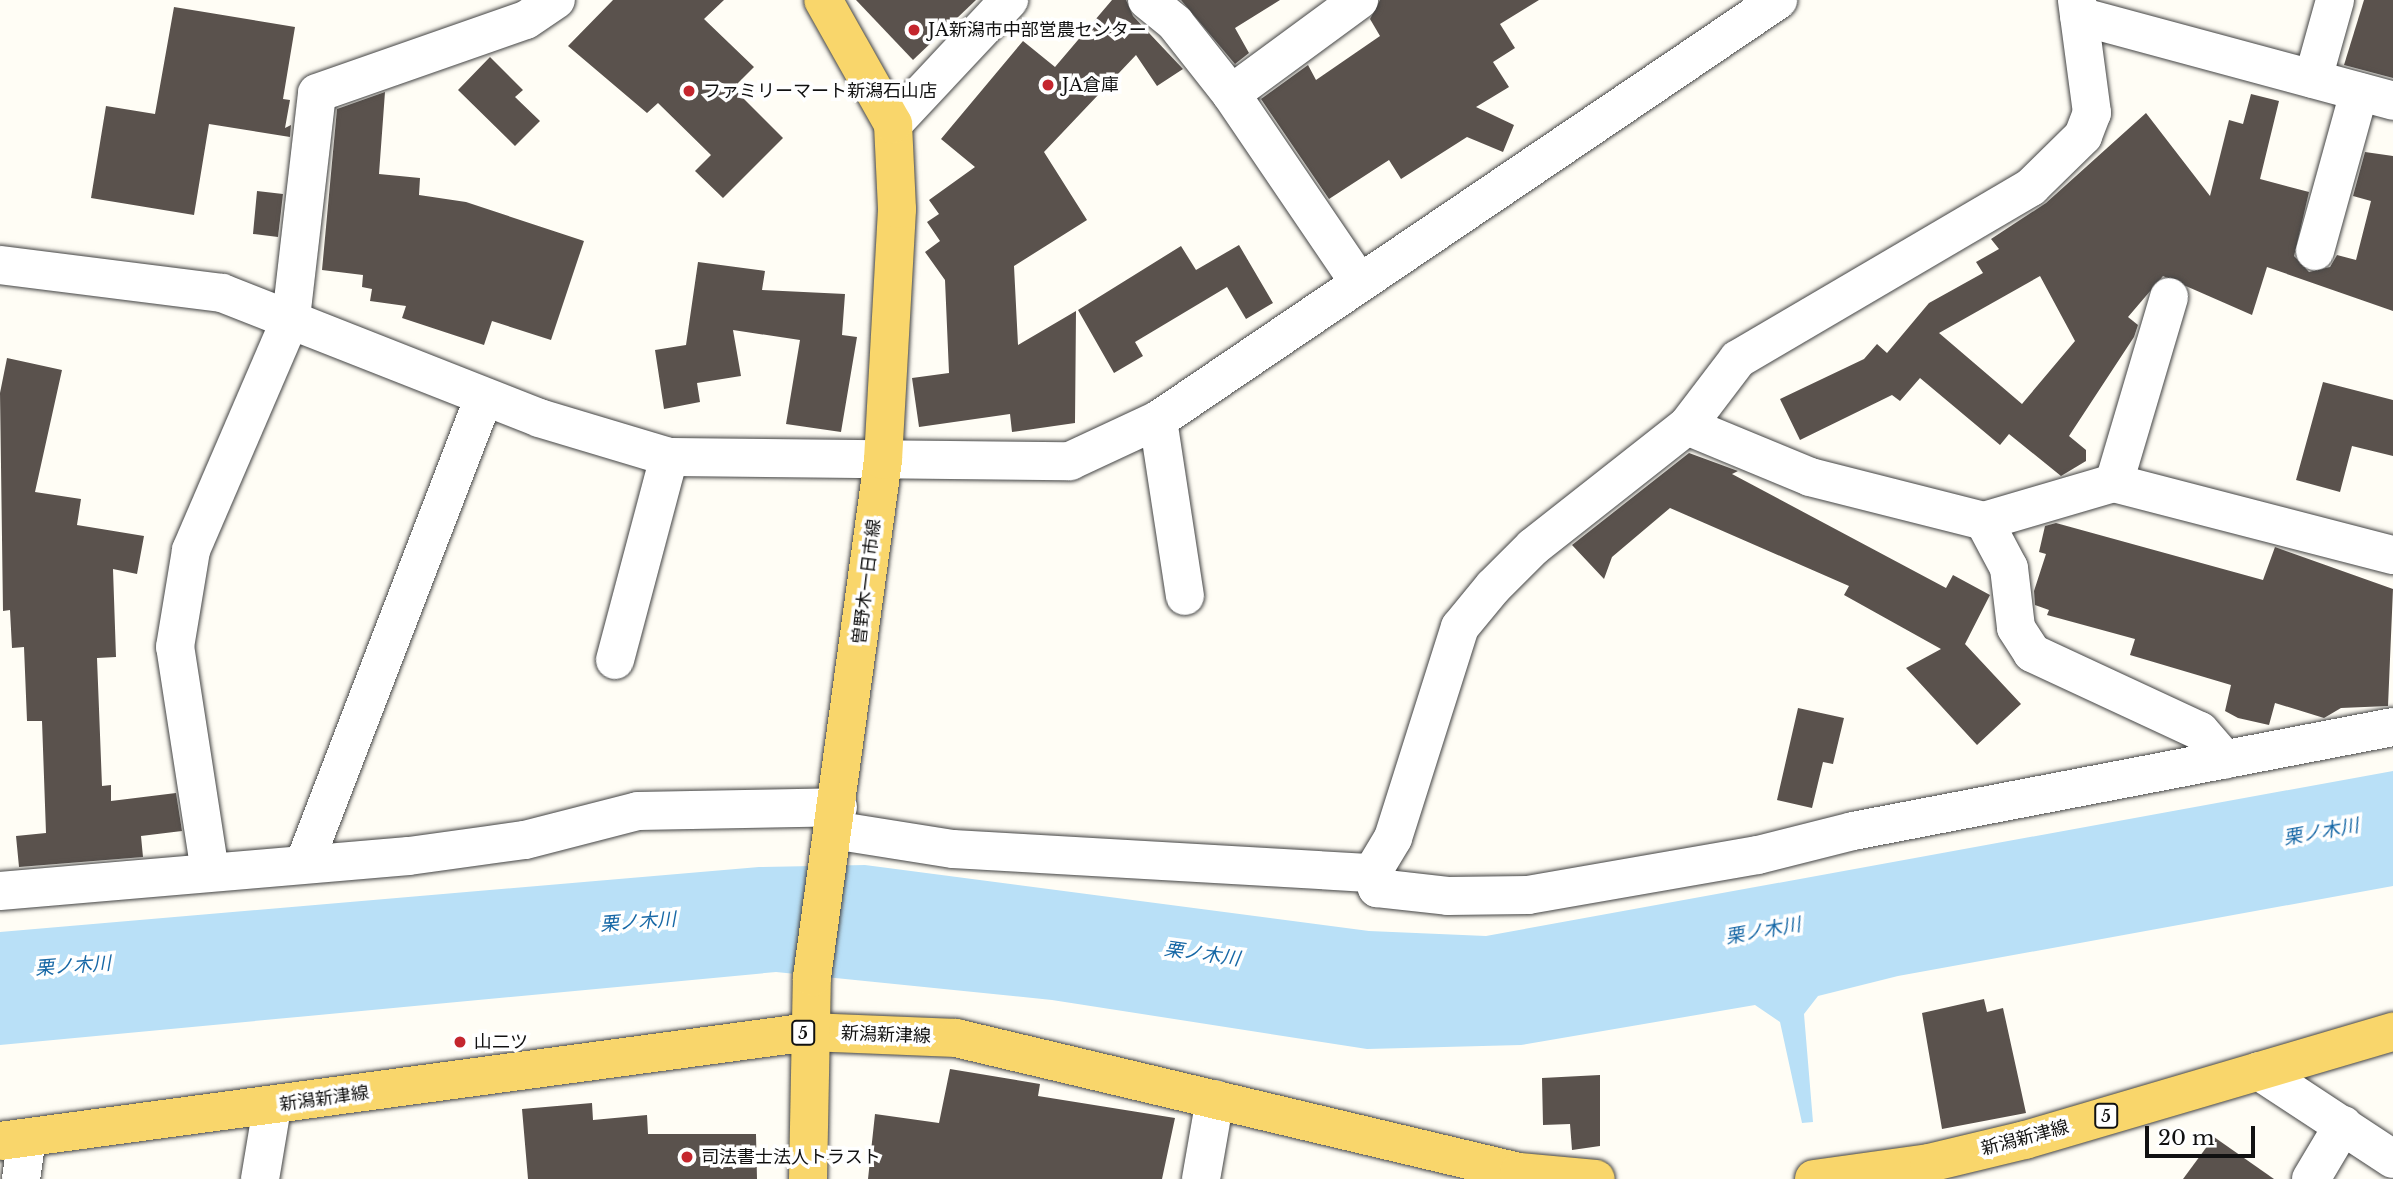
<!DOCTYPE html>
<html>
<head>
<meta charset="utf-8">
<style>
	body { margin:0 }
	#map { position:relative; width:2393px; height:1179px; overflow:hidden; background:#fffdf5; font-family:"Libre Baskerville","Noto Sans JP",serif }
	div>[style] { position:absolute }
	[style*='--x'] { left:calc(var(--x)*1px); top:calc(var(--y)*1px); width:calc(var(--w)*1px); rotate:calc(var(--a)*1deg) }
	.water>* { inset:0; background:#b9e0f7 }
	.building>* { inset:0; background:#5a524d }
	.roads { filter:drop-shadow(0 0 2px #444) drop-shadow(0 0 2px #444) }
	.minor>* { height:38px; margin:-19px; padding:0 19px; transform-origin:19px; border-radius:19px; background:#fff }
	.major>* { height:38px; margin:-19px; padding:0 19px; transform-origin:19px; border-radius:19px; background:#f9d66b }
	.dots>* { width:19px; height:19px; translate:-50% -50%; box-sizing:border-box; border:4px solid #fff; border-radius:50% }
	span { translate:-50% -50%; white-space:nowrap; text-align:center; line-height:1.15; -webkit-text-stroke:7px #fff; paint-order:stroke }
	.shield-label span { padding:2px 5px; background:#fff; border:2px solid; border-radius:5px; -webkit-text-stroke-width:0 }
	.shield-label { font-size:16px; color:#111; font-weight:700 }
	.poi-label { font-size:18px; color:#111 }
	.left { translate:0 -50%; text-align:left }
	.street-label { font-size:18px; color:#111 }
	.water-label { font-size:19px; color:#1768a6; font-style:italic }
	.scale { position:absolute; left:2145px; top:1126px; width:110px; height:32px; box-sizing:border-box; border:4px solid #111; border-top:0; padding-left:9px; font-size:21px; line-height:24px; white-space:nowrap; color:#111; -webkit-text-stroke:5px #fff; paint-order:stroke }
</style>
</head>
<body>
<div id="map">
	<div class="water">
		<i style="clip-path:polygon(2393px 771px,2393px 886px,1898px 976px,1818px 996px,1804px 1014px,1813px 1122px,1802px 1123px,1780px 1022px,1755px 1005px,1521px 1045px,1367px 1049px,1052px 1000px,776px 972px,0 1045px,0 932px,759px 867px,865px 865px,1369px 931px,1486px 936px)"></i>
	</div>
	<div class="building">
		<i style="clip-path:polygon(613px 0,724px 0,704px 19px,754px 67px,733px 88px,783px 138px,723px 198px,695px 171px,711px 155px,658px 103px,647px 113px,568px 46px)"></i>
		<i style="clip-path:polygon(856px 0,976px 0,913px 60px)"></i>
		<i style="clip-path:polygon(1112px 0,1126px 0,1133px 16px,1183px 69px,1157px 86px,1136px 55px,1044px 152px,1087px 220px,1014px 266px,1018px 345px,1076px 311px,1075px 423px,1012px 432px,1010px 414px,919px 427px,912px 378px,949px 373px,945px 280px,925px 252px,940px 241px,927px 222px,939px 214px,929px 200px,975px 167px,941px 139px,1023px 41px,1055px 67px)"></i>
		<i style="clip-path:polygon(1181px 0,1280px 0,1235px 28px,1249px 53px,1235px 64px)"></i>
		<i style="clip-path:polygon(1380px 0,1539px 0,1500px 24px,1515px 48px,1493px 62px,1509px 87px,1476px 107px,1514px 125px,1503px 152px,1467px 137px,1401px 179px,1389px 160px,1329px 199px,1261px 99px,1308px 65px,1316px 80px,1380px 36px,1370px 19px)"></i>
		<i style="clip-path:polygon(2364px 0,2393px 0,2393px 78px,2344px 65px)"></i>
		<i style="clip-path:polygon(174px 7px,295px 27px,283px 99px,290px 100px,285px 128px,291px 125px,290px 137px,209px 124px,194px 215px,91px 198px,106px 106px,155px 114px)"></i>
		<i style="clip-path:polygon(490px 57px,523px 90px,515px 97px,540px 121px,515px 146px,458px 90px)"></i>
		<i style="clip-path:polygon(385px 92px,379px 174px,420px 178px,419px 195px,466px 202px,584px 241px,551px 340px,492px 321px,484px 345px,402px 318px,406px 306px,370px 301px,372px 289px,362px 287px,363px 275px,322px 270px,337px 109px)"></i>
		<i style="clip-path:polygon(evenodd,2251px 94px,2279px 101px,2260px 179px,2309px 192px,2294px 256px,2309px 272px,2330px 267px,2337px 255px,2356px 260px,2371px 201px,2353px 196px,2365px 152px,2393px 156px,2393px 311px,2267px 267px,2252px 315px,2163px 276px,2128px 317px,2138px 325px,2134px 337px,2069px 436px,2086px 450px,2086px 461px,2061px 476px,2009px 434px,2000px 445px,1920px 378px,1900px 401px,1892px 395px,1800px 440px,1780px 399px,1864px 359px,1877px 344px,1887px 353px,1929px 303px,1983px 273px,1976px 262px,1999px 249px,1991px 239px,2046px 203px,2146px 113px,2210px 196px,2229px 120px,2243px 124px,2251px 94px,2040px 276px,2075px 341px,2022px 404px,1939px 333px,2040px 276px)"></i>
		<i style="clip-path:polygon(257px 191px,283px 194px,278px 237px,253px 234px)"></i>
		<i style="clip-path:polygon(1239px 245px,1273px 303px,1246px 319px,1227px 287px,1135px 342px,1143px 356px,1114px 373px,1078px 310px,1181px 246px,1196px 270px)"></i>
		<i style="clip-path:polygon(698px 262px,765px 271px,762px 290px,845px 294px,842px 335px,857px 337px,841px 432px,786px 424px,800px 340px,733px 330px,741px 376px,697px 383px,700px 402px,664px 409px,655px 350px,686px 345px)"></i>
		<i style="clip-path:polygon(7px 358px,62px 370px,35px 492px,81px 499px,77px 525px,144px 536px,137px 574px,113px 569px,116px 657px,97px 658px,102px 786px,111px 785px,111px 801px,176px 793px,182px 831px,141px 836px,143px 857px,19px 867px,16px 836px,46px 833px,42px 721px,27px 721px,24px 647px,12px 648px,10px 610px,3px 611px,0 393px)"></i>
		<i style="clip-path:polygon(2323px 382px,2393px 400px,2393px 456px,2352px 446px,2340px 492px,2296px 480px)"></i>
		<i style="clip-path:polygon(1689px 453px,1738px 471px,1732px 474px,1946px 588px,1953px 575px,1990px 595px,1965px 644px,2021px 704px,1977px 745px,1906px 668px,1941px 649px,1844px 595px,1849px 586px,1670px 508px,1612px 557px,1604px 579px,1572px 545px)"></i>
		<i style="clip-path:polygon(2056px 523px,2263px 580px,2275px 547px,2393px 589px,2388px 706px,2341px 708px,2324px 718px,2275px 703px,2269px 725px,2238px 718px,2225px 711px,2231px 685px,2130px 655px,2135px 639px,2047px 615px,2049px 610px,2035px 605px,2034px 591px,2046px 554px,2039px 552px,2045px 526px)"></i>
		<i style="clip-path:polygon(1798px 708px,1844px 718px,1833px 764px,1823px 762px,1812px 808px,1777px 800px)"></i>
		<i style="clip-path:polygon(1984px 999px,1987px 1012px,2003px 1008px,2026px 1113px,1942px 1129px,1922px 1013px)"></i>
		<i style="clip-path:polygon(950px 1069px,1040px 1084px,1038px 1096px,1175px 1118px,1162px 1179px,868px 1179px,875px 1114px,939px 1123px)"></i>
		<i style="clip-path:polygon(1600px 1075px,1600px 1146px,1572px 1150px,1570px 1124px,1543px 1125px,1542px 1078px)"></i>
		<i style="clip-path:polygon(592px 1103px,593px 1120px,647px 1115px,648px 1134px,756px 1134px,757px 1179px,528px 1179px,522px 1109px)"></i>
		<i style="clip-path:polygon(2214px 1137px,2274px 1179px,2183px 1179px)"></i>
	</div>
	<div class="roads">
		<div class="minor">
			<i style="--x:1147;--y:0;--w:36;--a:39"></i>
			<i style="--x:1175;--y:23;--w:90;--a:51.7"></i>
			<i style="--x:1231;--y:94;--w:227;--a:55.8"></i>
			<i style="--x:2079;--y:16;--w:325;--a:15.1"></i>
			<i style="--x:2313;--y:79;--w:82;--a:-74.4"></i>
			<i style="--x:1231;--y:94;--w:159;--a:-36.3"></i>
			<i style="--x:893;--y:124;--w:170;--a:-46.9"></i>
			<i style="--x:2315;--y:251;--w:165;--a:-74.5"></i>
			<i style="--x:0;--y:265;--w:224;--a:7.2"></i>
			<i style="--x:222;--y:293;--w:341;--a:21.5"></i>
			<i style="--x:539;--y:418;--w:136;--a:16.7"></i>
			<i style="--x:669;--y:457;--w:401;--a:0.6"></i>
			<i style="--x:1070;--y:461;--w:97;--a:-25"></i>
			<i style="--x:1158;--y:420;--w:749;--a:-34.11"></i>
			<i style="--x:1158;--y:420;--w:178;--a:81.3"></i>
			<i style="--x:1687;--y:426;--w:133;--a:22.5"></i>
			<i style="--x:1810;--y:477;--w:179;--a:14.2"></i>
			<i style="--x:1984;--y:521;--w:53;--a:62"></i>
			<i style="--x:2009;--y:568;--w:60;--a:83.3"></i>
			<i style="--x:2016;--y:628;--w:30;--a:57"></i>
			<i style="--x:2032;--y:653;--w:185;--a:24.9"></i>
			<i style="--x:2200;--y:731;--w:38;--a:49"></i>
			<i style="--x:2114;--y:483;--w:194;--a:-73.5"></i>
			<i style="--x:1984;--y:521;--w:135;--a:-16.3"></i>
			<i style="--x:2114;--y:483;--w:288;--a:14.5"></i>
			<i style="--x:615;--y:660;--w:210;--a:-75.1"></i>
			<i style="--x:833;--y:830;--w:121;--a:9"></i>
			<i style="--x:953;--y:849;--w:420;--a:3.3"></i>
			<i style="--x:304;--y:864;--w:500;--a:-68.92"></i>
			<i style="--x:210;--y:872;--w:228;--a:-98.8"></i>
			<i style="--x:175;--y:647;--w:98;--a:-80.6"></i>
			<i style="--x:191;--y:550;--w:253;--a:-66.7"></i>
			<i style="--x:291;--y:318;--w:226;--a:-83.4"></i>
			<i style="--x:317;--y:93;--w:221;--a:-19.3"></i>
			<i style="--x:526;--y:20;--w:36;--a:-34"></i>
			<i style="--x:1372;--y:873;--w:41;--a:-59"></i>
			<i style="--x:1393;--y:838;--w:221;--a:-72.4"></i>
			<i style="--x:1460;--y:627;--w:52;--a:-50.5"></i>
			<i style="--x:1493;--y:587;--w:57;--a:-45"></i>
			<i style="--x:1533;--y:547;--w:196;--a:-38.2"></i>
			<i style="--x:1687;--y:426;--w:84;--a:-52.7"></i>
			<i style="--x:1738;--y:359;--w:340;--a:-30.4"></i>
			<i style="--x:2031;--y:187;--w:73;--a:-44.4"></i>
			<i style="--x:2083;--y:136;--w:25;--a:-69"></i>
			<i style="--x:2092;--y:113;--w:114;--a:-97.6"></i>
			<i style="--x:1372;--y:873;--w:16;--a:72"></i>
			<i style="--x:1377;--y:888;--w:71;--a:6.4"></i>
			<i style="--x:1448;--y:896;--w:80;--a:-0.7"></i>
			<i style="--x:1528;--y:895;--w:233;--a:-9.9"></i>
			<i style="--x:1758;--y:855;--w:98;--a:-14.2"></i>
			<i style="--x:1853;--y:831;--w:550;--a:-10.9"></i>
			<i style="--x:0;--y:891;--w:410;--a:-4.9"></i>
			<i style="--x:409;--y:856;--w:117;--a:-7.9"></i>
			<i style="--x:525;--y:840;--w:117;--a:-14.4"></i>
			<i style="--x:638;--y:811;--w:200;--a:-1.1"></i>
			<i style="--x:2259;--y:1071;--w:160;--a:33.3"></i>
			<i style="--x:21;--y:1179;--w:41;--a:-81.7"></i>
			<i style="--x:260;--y:1179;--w:73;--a:-80.5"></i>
			<i style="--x:1201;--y:1179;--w:81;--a:-80.1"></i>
			<i style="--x:2311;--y:1179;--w:63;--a:-59.3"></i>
		</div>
		<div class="major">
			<i style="--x:0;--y:1141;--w:816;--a:-7.67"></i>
			<i style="--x:809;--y:1032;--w:147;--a:2.3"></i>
			<i style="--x:956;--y:1038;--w:579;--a:13.39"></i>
			<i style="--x:1519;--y:1172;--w:77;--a:5.2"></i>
			<i style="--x:808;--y:1179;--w:202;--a:-88.9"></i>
			<i style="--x:812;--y:977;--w:522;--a:-82.18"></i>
			<i style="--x:883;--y:460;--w:251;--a:-86.8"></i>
			<i style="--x:897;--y:209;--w:85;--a:-92.7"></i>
			<i style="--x:893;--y:124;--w:142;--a:-119.4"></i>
			<i style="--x:1814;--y:1179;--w:116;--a:-7.9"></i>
			<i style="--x:1929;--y:1163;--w:99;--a:-13.5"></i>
			<i style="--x:2025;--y:1140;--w:384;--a:-16.4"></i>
		</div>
	</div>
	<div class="dots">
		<i style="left:914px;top:30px;background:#c4262e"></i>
		<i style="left:1048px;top:85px;background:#c4262e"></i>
		<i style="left:689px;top:91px;background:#c4262e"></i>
		<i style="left:460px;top:1042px;background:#c4262e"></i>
		<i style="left:687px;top:1157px;background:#c4262e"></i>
	</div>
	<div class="shield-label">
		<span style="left:803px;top:1033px">5</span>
		<span style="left:2106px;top:1116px">5</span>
	</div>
	<div class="poi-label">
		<span class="left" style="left:928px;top:30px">JA新潟市中部営農センター</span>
		<span class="left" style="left:1062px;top:85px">JA倉庫</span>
		<span class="left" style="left:703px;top:91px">ファミリーマート新潟石山店</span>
		<span class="left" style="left:474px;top:1042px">山二ツ</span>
		<span class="left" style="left:701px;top:1157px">司法書士法人トラスト</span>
	</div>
	<div class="street-label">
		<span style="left:867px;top:582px;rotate:-83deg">曽野木一日市線</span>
		<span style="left:886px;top:1035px;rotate:2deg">新潟新津線</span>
		<span style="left:324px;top:1099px;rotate:-8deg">新潟新津線</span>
		<span style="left:2025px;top:1138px;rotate:-15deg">新潟新津線</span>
	</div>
	<div class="water-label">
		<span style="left:2321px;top:832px;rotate:-10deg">栗ノ木川</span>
		<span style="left:638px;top:922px;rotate:-4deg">栗ノ木川</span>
		<span style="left:1763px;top:931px;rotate:-10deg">栗ノ木川</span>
		<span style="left:1202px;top:954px;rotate:8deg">栗ノ木川</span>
		<span style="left:73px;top:966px;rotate:-4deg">栗ノ木川</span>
	</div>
	<div class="scale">20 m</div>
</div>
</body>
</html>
